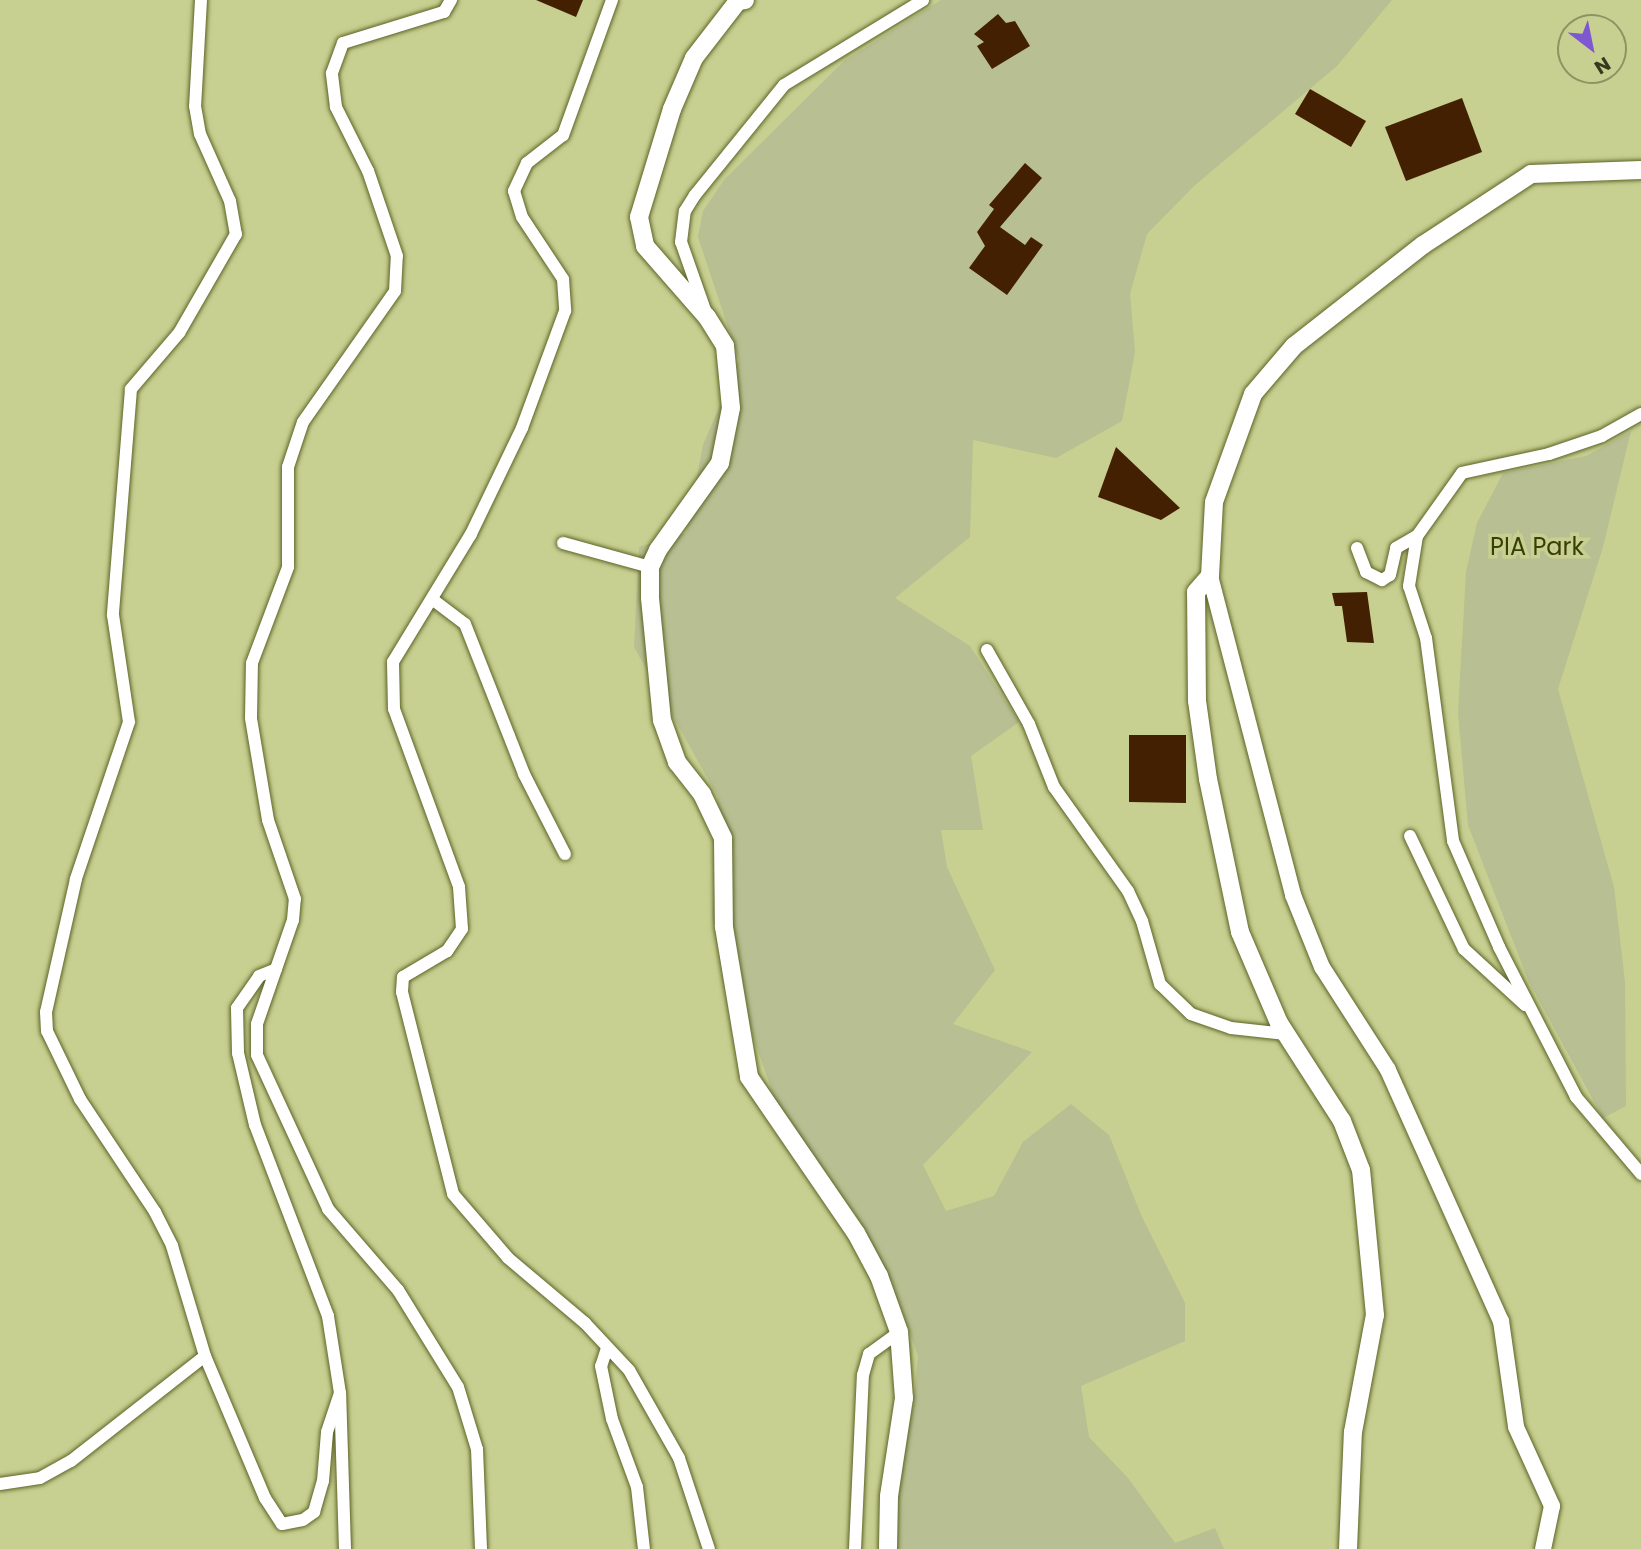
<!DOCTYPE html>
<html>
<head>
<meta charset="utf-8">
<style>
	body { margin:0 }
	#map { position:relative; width:1641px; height:1549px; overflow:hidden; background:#c7d090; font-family:Poppins,sans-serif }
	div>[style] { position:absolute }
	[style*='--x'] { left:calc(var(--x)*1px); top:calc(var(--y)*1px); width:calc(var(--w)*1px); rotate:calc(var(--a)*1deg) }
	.green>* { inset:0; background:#b8bf92 }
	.building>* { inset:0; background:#442003 }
	.roads { filter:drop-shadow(0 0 2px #5e6427) drop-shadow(0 0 2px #5e6427) }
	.minor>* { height:12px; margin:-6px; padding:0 6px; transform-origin:6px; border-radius:6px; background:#fff }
	.tertiary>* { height:16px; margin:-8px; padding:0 8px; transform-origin:8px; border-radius:8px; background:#fff }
	.secondary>* { height:18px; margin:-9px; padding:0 9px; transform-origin:9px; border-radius:9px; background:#fff }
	span { translate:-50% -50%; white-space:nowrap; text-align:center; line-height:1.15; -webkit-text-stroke:7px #c7d090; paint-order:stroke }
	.park-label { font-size:24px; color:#393e07 }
	.north { position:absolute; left:1557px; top:14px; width:70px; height:70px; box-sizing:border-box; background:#c7d090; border:2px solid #8d9463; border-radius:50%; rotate:148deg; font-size:19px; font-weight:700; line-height:28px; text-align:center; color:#373a20 }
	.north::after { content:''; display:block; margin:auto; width:24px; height:32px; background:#7e57d1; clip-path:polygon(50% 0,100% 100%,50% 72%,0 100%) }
</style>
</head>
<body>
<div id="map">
	<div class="green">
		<i style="clip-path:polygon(941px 0,1392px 0,1337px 66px,1194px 186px,1147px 234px,1130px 294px,1135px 352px,1122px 421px,1056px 458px,973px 440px,970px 537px,895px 598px,970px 646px,1019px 722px,971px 756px,983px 830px,941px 830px,947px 867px,995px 970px,953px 1024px,1032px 1052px,923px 1165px,946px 1211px,994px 1196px,1023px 1142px,1071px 1104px,1109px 1135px,1142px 1217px,1185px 1303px,1185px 1341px,1081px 1386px,1089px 1437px,1128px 1478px,1175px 1543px,1215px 1528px,1224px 1549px,894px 1549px,896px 1478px,913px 1407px,918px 1356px,893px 1285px,855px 1214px,809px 1155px,774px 1097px,712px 918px,718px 797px,634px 647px,639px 547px,686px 533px,703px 445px,739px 360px,698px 237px,703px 211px,724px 180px,844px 61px)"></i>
		<i style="clip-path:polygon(1631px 431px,1603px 547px,1558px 689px,1614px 887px,1625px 982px,1626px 1106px,1603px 1118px,1528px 980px,1468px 825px,1458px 713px,1466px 572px,1477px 523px,1503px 473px,1586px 456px)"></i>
	</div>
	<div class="building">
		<i style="clip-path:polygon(536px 0,583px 0,576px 17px)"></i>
		<i style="clip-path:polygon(998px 14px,1006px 23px,1015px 21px,1030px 46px,992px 69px,977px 46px,984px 42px,974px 34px)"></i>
		<i style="clip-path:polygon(1310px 89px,1366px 121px,1351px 147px,1295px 114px)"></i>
		<i style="clip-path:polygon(1462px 98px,1482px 152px,1406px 181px,1385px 127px)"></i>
		<i style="clip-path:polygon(1025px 163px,1042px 178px,1000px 227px,1025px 245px,1031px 237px,1043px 245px,1007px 295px,969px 268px,985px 246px,977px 232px,994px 209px,989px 205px)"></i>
		<i style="clip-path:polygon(1116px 447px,1180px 508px,1161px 520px,1098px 497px)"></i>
		<i style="clip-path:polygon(1367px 592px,1374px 643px,1347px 642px,1342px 606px,1335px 606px,1332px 593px)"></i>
		<i style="clip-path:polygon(1129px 735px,1186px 735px,1186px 803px,1129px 802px)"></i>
	</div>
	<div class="roads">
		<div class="minor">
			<i style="--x:201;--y:0;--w:106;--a:93.2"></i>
			<i style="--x:195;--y:106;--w:28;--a:80"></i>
			<i style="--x:200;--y:134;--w:73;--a:65.9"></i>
			<i style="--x:230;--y:201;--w:34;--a:80"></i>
			<i style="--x:236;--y:234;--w:114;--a:119.9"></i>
			<i style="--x:179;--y:333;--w:74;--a:130.6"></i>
			<i style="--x:131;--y:389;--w:227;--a:94.6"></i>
			<i style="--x:113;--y:615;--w:108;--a:81.5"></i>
			<i style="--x:129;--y:722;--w:166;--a:108.7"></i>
			<i style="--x:76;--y:879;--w:136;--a:102.7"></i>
			<i style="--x:46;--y:1012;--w:19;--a:87"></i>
			<i style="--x:47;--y:1031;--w:76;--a:64.1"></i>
			<i style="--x:80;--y:1099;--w:136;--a:56.4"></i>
			<i style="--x:155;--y:1212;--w:38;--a:63"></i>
			<i style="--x:172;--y:1246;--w:115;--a:73.3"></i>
			<i style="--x:205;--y:1356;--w:154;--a:67.1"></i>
			<i style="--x:265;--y:1498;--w:31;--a:57"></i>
			<i style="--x:282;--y:1524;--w:21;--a:-11"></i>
			<i style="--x:303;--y:1520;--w:14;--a:-36"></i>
			<i style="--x:314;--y:1512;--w:32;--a:-74"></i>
			<i style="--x:323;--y:1481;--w:49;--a:-85.3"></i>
			<i style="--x:327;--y:1432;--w:41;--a:-71.6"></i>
			<i style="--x:612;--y:0;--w:144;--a:109.9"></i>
			<i style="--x:563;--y:135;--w:46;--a:142.1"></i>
			<i style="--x:527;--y:163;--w:31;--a:115"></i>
			<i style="--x:514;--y:191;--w:27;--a:73"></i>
			<i style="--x:522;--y:217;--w:74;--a:56.5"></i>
			<i style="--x:563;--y:279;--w:32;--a:86"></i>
			<i style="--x:565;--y:311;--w:125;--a:110.2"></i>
			<i style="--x:522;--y:428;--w:118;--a:115.7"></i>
			<i style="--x:471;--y:534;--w:150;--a:121.4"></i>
			<i style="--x:393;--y:662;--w:47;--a:88.8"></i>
			<i style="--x:394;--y:709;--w:189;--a:69.9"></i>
			<i style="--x:459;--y:887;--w:42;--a:85.9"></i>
			<i style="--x:462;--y:929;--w:27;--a:124"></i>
			<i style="--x:447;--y:951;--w:51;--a:149.4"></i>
			<i style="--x:403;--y:977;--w:15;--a:94"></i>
			<i style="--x:402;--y:992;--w:208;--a:75.8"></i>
			<i style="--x:453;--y:1194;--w:84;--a:49.3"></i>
			<i style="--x:508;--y:1258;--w:101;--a:40.2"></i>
			<i style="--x:585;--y:1323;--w:64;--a:46.9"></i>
			<i style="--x:629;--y:1370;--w:101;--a:60.4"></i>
			<i style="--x:679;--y:1458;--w:96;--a:71.8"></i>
			<i style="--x:705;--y:310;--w:72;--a:-109.4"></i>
			<i style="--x:681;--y:242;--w:31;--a:-83"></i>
			<i style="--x:685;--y:211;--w:19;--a:-58"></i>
			<i style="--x:695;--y:195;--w:141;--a:-51"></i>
			<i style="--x:784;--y:85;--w:163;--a:-31.4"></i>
			<i style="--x:1641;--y:414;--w:45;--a:150.6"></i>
			<i style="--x:1602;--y:436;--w:56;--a:161.2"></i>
			<i style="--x:1549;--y:454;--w:89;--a:167.7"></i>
			<i style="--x:1462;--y:473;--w:77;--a:125.5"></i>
			<i style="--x:1417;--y:536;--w:51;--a:99.1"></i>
			<i style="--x:1409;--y:586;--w:55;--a:71.9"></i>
			<i style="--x:1426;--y:638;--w:205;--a:82.4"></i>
			<i style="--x:1453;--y:841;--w:116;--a:66.5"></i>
			<i style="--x:1499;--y:947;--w:169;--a:62.8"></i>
			<i style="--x:1576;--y:1097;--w:101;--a:49.8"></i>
			<i style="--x:563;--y:543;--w:90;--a:15.4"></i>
			<i style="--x:1357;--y:548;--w:26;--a:69"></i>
			<i style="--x:1366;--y:572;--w:18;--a:27"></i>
			<i style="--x:1382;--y:580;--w:9;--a:-32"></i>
			<i style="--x:1390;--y:575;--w:28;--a:-77"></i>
			<i style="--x:1396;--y:548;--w:24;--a:-30"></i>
			<i style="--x:432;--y:599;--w:41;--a:37.1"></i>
			<i style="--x:465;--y:624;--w:161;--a:68.5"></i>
			<i style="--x:524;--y:774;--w:90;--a:62.9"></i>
			<i style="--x:987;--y:650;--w:85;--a:60.4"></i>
			<i style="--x:1029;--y:724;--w:68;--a:68.4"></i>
			<i style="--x:1054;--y:787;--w:128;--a:54.6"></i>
			<i style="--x:1128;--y:891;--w:33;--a:65"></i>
			<i style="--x:1142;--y:921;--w:66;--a:74.1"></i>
			<i style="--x:1160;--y:984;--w:43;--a:44.1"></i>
			<i style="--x:1191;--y:1014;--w:42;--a:19.3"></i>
			<i style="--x:1231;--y:1028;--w:55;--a:6.2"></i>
			<i style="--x:1410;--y:836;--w:125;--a:64.5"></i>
			<i style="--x:1464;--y:949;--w:83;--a:42.6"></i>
			<i style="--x:276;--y:969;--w:58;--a:109.1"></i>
			<i style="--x:257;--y:1024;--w:31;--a:90"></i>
			<i style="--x:257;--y:1055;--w:170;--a:65.2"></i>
			<i style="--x:328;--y:1209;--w:107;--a:49.2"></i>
			<i style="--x:398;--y:1290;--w:114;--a:58.3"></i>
			<i style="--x:458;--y:1387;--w:65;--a:73"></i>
			<i style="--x:477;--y:1449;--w:100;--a:87.7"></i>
			<i style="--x:607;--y:1348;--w:19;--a:108"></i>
			<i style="--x:601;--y:1366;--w:54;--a:78.3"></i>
			<i style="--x:612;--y:1419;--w:72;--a:69.8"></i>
			<i style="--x:637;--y:1487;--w:62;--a:83.6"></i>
			<i style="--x:0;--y:1484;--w:40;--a:-8.5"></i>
			<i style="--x:40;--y:1478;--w:35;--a:-29"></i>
			<i style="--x:71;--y:1461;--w:170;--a:-38.1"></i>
			<i style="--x:345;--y:1549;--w:156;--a:-91.8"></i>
			<i style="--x:340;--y:1393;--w:78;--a:-98.9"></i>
			<i style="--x:328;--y:1316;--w:204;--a:-110.9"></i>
			<i style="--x:255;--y:1125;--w:74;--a:-103.3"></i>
			<i style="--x:238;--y:1053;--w:45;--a:-91.3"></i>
			<i style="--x:237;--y:1008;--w:39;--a:-55"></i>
			<i style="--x:259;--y:976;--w:18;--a:-22"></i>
			<i style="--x:276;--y:969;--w:52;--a:-70.9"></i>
			<i style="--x:293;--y:920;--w:21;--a:-85"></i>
			<i style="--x:295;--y:899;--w:83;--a:-108.9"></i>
			<i style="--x:268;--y:820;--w:103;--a:-99.5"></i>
			<i style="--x:251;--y:718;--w:55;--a:-89"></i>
			<i style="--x:252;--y:663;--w:103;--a:-69.4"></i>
			<i style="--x:288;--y:567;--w:100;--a:-90"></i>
			<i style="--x:288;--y:467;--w:47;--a:-71.6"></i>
			<i style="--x:303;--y:422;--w:160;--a:-54.9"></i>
			<i style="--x:395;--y:291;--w:35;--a:-87"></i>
			<i style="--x:397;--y:256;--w:90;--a:-108.8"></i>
			<i style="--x:368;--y:171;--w:72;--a:-116.6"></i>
			<i style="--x:336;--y:107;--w:34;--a:-97"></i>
			<i style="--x:332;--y:73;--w:32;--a:-70"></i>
			<i style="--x:343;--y:43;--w:106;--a:-17.1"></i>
			<i style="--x:444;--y:12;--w:14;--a:-60"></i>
			<i style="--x:855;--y:1549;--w:174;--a:-87.4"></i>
			<i style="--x:863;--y:1375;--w:22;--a:-74"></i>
			<i style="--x:869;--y:1354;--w:37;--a:-36"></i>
		</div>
		<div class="tertiary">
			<i style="--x:1210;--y:576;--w:330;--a:75.4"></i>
			<i style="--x:1293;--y:895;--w:78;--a:68.1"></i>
			<i style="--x:1322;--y:967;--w:122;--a:57.3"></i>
			<i style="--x:1388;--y:1070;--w:275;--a:65.8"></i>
			<i style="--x:1501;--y:1321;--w:107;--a:81.9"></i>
			<i style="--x:1516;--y:1427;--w:87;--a:65.5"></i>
			<i style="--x:1552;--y:1506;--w:44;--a:101.8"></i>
		</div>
		<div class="secondary">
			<i style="--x:745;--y:0;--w:7;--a:172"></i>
			<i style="--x:738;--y:1;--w:72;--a:127.7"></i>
			<i style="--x:694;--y:58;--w:56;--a:113.3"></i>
			<i style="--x:672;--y:109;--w:113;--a:107"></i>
			<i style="--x:639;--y:217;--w:30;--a:78"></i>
			<i style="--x:645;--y:246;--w:94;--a:48.9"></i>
			<i style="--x:707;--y:317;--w:34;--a:58"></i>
			<i style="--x:725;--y:346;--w:62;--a:84.5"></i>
			<i style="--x:731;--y:408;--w:56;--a:101.3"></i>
			<i style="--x:720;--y:463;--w:107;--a:125.5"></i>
			<i style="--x:658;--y:550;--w:19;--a:115"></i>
			<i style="--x:650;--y:567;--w:31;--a:90"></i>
			<i style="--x:650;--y:598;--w:123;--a:84.4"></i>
			<i style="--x:662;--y:720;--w:45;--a:70.3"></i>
			<i style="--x:677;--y:762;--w:41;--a:52"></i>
			<i style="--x:702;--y:794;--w:49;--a:64.5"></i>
			<i style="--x:723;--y:838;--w:89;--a:89.4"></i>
			<i style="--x:724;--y:927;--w:152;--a:80.5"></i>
			<i style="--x:749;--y:1077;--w:189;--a:55.6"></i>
			<i style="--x:856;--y:1233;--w:49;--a:61.9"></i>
			<i style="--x:879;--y:1276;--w:59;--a:70.3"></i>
			<i style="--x:899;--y:1332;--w:66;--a:85.7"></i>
			<i style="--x:904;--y:1398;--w:99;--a:98.7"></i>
			<i style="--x:889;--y:1496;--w:53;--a:91.1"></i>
			<i style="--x:1348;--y:1549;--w:117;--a:-87.6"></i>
			<i style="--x:1353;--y:1432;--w:119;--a:-79.4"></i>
			<i style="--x:1375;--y:1315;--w:146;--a:-95.5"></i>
			<i style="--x:1361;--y:1170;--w:53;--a:-111.2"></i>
			<i style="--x:1342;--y:1121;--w:117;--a:-122.7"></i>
			<i style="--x:1279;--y:1023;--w:99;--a:-113.2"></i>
			<i style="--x:1240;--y:932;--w:156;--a:-101.8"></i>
			<i style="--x:1208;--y:779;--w:79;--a:-98"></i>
			<i style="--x:1197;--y:701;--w:109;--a:-90.5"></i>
			<i style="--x:1196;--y:592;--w:21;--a:-49"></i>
			<i style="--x:1210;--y:576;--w:74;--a:-86.9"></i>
			<i style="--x:1214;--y:502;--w:115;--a:-70.1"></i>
			<i style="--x:1253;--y:394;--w:63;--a:-49.5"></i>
			<i style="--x:1294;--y:346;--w:164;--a:-38.1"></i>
			<i style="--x:1423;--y:245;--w:129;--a:-33.3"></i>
			<i style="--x:1531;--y:174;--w:110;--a:-2.1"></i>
		</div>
	</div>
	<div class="park-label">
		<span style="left:1537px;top:547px">PIA Park</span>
	</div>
	<div class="north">N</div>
</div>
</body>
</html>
